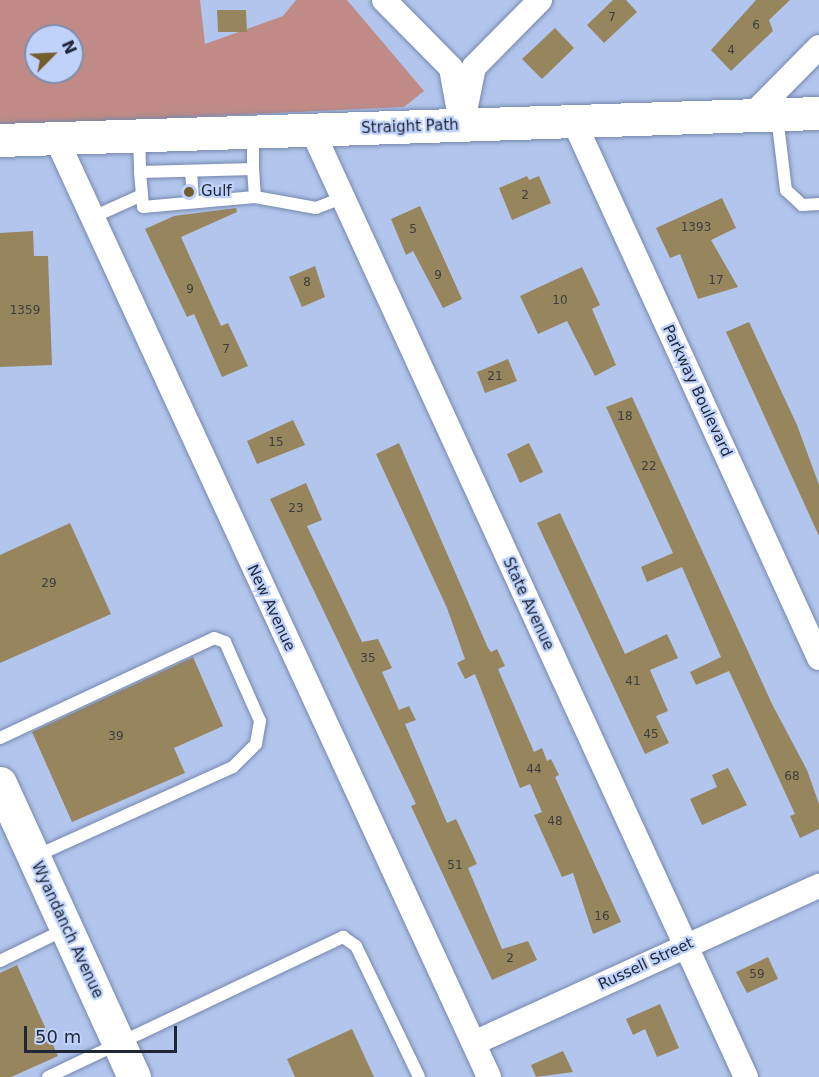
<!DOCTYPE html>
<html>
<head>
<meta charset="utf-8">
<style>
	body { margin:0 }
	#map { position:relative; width:819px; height:1077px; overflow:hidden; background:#b2c5ec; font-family:"DejaVu Sans",sans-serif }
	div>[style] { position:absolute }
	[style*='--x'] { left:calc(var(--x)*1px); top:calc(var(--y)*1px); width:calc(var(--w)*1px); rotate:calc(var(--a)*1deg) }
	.green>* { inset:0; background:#c08b86 }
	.building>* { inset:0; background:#97855e }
	.roads { filter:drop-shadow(0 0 2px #7587ab) drop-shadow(0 0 2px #7587ab) }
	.lane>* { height:12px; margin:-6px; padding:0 6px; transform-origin:6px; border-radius:6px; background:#fff }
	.street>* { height:24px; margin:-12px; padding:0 12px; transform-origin:12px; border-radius:12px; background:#fff }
	.secondary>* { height:33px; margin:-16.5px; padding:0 16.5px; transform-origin:16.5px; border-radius:16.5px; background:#fff }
	.dots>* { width:16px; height:16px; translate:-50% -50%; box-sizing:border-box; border:3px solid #bfd2fa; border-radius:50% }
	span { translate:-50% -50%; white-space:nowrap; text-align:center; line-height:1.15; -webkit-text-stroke:4.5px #bfd2fa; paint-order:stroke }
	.number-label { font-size:12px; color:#3d3e3f }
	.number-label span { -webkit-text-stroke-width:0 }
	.street-label { font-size:15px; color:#1f2635 }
	.poi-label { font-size:15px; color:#1f2635 }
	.left { translate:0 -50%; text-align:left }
	.north { position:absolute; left:24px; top:24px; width:60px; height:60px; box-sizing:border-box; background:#bfd2fa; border:2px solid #7f8dab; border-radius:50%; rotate:66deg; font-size:16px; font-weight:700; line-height:24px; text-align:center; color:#1f2635 }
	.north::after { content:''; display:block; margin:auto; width:21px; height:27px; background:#755e2e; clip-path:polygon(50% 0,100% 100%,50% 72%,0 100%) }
	.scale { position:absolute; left:24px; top:1026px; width:153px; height:27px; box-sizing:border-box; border:3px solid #1f2635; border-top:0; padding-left:8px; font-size:18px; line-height:21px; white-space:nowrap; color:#1f2635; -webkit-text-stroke:4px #bfd2fa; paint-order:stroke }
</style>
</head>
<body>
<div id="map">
	<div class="green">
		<i style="clip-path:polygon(evenodd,0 0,200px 0,205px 44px,283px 16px,296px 0,347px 0,424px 91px,404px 107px,0 126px,0 0,36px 36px,72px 36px,72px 72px,36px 72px,36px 36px)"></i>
	</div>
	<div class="building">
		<i style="clip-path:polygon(613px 0,626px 0,637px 12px,604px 43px,587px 25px)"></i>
		<i style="clip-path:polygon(756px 0,790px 0,769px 20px,773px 31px,731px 71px,711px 50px)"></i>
		<i style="clip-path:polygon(217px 10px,246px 10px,247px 32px,218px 32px)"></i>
		<i style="clip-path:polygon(555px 28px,574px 48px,542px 79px,522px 59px)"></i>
		<i style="clip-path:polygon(527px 176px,529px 180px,539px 176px,551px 203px,512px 220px,499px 188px)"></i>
		<i style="clip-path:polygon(722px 198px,736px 228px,711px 240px,738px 287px,698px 299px,680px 254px,670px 258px,656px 228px)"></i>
		<i style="clip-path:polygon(420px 206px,462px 299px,443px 308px,413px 251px,406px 255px,391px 219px)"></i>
		<i style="clip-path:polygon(236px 208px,237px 212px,181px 237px,221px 326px,228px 323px,248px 366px,222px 377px,194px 314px,187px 317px,145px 229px,174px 216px)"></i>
		<i style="clip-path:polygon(33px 231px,34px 256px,48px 256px,52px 365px,0 367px,0 233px)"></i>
		<i style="clip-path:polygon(315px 266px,325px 297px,302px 307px,289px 277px)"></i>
		<i style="clip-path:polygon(582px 267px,600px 305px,592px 309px,616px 365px,595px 376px,567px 321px,538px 334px,520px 296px)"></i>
		<i style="clip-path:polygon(749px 322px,797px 425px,819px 485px,819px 536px,726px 332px)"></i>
		<i style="clip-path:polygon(508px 359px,517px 381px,485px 393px,477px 372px)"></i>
		<i style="clip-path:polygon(632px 397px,772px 704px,807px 770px,819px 804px,819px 829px,800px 838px,790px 816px,795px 814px,729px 671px,696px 685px,690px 672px,721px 657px,682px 567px,647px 582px,641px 567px,673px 553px,606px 407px)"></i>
		<i style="clip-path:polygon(293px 420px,305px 445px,257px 464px,247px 441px)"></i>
		<i style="clip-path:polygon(399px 443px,488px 648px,491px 652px,497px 649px,505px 666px,498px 669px,534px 752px,542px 748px,547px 761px,551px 759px,559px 775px,555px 777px,621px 922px,593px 934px,573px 873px,562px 877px,534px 815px,542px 812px,530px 784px,520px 788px,475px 674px,465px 679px,457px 663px,465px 659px,447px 608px,376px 454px)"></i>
		<i style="clip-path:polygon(529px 443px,543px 472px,520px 483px,507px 454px)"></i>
		<i style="clip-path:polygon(306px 483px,322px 520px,307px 526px,362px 642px,378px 639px,392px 668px,382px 672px,399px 710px,409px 706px,416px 720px,405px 724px,447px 823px,456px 819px,477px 864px,468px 868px,502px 949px,528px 941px,537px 960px,492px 980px,411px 806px,416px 804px,270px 499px)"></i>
		<i style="clip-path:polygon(560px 513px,625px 654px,667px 634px,678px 658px,650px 670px,668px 711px,656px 716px,669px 743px,645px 754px,537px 523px)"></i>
		<i style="clip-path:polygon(70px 523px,111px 614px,0 663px,0 555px)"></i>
		<i style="clip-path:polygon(193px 657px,223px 726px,174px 748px,185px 773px,72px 822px,32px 732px)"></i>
		<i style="clip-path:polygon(728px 768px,747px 805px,702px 825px,690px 799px,717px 787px,712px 775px)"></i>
		<i style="clip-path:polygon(768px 957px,778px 979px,747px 993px,736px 972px)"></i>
		<i style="clip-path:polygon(17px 965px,58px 1056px,11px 1077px,0 1077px,0 973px)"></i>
		<i style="clip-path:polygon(660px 1004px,679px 1048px,657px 1057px,645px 1029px,633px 1035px,626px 1019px)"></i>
		<i style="clip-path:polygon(352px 1029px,374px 1077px,295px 1077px,287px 1059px)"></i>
		<i style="clip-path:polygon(563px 1051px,573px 1072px,536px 1077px,531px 1065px)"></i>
	</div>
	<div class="roads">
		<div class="lane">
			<i style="--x:777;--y:116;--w:75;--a:83.1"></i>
			<i style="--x:786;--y:190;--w:22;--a:43"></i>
			<i style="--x:802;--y:205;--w:17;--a:-3"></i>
			<i style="--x:253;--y:132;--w:37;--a:90"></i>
			<i style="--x:139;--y:137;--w:35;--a:88"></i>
			<i style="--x:140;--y:172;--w:35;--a:85"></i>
			<i style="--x:143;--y:207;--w:112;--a:-5.1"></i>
			<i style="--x:255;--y:197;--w:28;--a:-94"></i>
			<i style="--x:253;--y:169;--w:113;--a:178.5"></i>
			<i style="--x:191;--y:171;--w:31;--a:86"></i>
			<i style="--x:255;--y:197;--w:62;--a:10.2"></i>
			<i style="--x:316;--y:208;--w:28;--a:-21"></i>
			<i style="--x:91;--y:218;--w:56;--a:-24.3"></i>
			<i style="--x:0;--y:738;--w:236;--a:-25"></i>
			<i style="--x:214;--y:638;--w:12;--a:20"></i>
			<i style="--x:225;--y:642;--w:86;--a:66.1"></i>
			<i style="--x:260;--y:721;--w:23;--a:100"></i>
			<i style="--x:256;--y:744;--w:33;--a:135"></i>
			<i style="--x:233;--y:767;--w:218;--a:155.7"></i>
			<i style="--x:0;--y:961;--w:73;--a:-25.9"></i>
			<i style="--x:48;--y:1077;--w:327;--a:-25.4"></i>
			<i style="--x:343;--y:937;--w:16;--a:35"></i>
			<i style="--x:356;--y:946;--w:145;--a:64.3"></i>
		</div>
		<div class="street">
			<i style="--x:384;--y:0;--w:95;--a:45.4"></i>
			<i style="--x:451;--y:68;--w:45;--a:79.7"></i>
			<i style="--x:751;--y:116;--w:97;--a:-45.4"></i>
			<i style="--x:575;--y:124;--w:587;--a:65.44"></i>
			<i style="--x:462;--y:126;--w:60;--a:-78.5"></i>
			<i style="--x:474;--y:67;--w:94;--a:-45.4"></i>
			<i style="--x:312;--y:130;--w:1042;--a:65.38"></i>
			<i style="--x:56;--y:138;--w:1034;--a:65.24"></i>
			<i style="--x:474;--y:1043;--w:379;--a:-24.5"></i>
		</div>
		<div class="secondary">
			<i style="--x:0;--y:140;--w:819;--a:-1.89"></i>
			<i style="--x:0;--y:783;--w:323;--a:65.5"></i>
		</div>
	</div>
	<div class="dots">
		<i style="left:189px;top:192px;background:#755e2e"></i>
	</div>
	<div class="number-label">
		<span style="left:612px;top:18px">7</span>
		<span style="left:756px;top:26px">6</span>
		<span style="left:731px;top:51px">4</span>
		<span style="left:525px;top:196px">2</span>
		<span style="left:696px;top:228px">1393</span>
		<span style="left:413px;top:230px">5</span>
		<span style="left:438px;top:276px">9</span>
		<span style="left:716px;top:281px">17</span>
		<span style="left:307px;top:283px">8</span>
		<span style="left:190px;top:290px">9</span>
		<span style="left:560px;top:301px">10</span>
		<span style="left:25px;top:311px">1359</span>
		<span style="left:226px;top:350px">7</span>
		<span style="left:495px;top:377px">21</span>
		<span style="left:625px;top:417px">18</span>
		<span style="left:276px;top:443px">15</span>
		<span style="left:649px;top:467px">22</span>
		<span style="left:296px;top:509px">23</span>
		<span style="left:49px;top:584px">29</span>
		<span style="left:368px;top:659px">35</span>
		<span style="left:633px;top:682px">41</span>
		<span style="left:651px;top:735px">45</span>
		<span style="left:116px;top:737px">39</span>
		<span style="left:534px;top:770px">44</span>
		<span style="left:792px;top:777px">68</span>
		<span style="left:555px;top:822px">48</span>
		<span style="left:455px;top:866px">51</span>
		<span style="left:602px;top:917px">16</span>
		<span style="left:510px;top:959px">2</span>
		<span style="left:757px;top:975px">59</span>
	</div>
	<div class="street-label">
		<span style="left:410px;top:127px;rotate:-2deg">Straight Path</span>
		<span style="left:697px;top:391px;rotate:65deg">Parkway Boulevard</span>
		<span style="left:528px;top:604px;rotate:65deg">State Avenue</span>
		<span style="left:271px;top:608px;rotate:65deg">New Avenue</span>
		<span style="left:67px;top:930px;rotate:65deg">Wyandanch Avenue</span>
		<span style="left:646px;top:964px;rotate:-25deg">Russell Street</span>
	</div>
	<div class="poi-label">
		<span class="left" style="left:201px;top:192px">Gulf</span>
	</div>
	<div class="north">N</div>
	<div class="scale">50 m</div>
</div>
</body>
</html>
